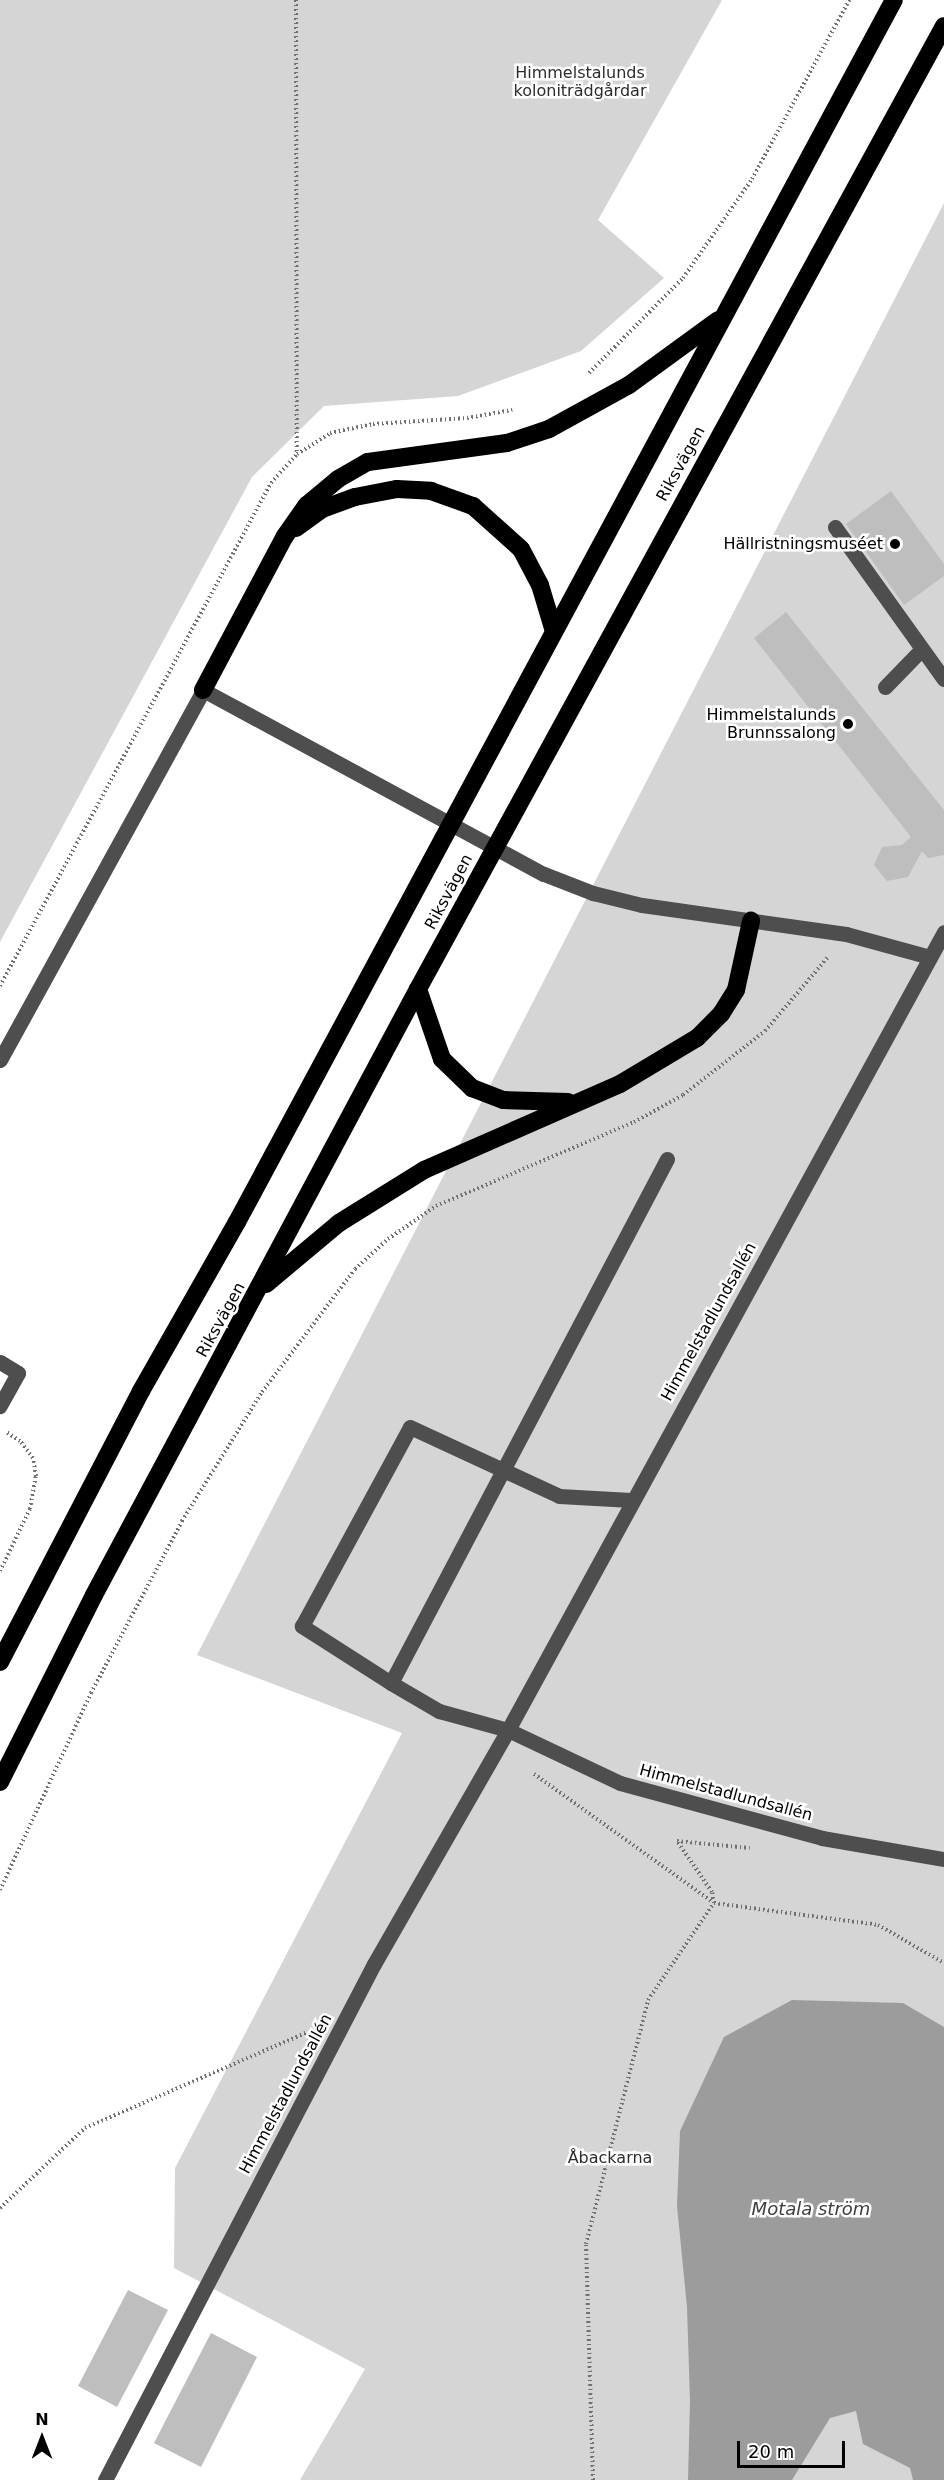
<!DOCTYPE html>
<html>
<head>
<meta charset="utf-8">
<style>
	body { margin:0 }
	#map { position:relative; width:944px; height:2480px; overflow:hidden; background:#fff; font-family:"DejaVu Sans",sans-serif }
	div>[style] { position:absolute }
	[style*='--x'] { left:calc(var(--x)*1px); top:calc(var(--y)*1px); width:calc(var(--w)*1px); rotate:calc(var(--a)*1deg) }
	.green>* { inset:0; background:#d5d5d5 }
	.water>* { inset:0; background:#9c9c9c }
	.building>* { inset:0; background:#bebebe }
	.path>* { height:4px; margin-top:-2px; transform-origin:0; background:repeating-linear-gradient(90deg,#707070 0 1.5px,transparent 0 4.5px) }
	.minor>* { height:15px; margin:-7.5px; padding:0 7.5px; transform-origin:7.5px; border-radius:7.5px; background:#4e4e4e }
	.highway>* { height:18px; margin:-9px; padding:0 9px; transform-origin:9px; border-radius:9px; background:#000 }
	.dots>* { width:16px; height:16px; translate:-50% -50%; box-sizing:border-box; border:3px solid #fff; border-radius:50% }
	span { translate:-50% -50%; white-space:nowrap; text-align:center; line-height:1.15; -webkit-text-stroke:5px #fff; paint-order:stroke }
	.park-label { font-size:16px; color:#2c2c2c }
	.street-label { font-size:16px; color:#000 }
	.poi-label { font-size:16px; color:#000 }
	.right { translate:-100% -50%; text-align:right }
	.water-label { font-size:18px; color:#3d3d3d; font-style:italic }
	.north { position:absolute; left:12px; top:2408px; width:60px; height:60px; -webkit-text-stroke:4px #fff; paint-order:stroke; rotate:0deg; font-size:16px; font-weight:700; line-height:24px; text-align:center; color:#000 }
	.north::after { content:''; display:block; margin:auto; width:21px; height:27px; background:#000; clip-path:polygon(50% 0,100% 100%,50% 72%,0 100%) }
	.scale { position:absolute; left:737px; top:2441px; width:108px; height:27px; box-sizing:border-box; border:3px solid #000; border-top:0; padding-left:8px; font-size:18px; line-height:21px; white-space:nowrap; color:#000; -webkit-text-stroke:4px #fff; paint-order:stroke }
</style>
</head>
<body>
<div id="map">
	<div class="green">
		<i style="clip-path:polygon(0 0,722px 0,598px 220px,664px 278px,581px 351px,458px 396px,324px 406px,252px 477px,0 942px)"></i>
		<i style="clip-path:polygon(944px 203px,944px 2480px,300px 2480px,365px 2369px,174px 2268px,175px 2168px,402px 1733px,197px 1655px)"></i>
	</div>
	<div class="water">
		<i style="clip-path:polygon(792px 2000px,903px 2003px,944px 2027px,944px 2480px,913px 2480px,910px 2468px,863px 2444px,856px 2411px,830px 2418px,792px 2480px,688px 2480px,690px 2401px,687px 2307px,677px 2206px,680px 2131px,724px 2037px)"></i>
	</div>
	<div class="building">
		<i style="clip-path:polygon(891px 491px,944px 564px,944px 576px,904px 605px,846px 524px)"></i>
		<i style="clip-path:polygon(786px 612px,944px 810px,944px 855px,928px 858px,922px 851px,908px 877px,887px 881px,874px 865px,882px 847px,902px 845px,911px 837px,754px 638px)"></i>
		<i style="clip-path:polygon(128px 2290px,168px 2310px,117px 2407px,78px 2386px)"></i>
		<i style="clip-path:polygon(211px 2333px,257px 2357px,201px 2467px,154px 2443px)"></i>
	</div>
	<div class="path">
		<i style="--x:296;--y:0;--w:454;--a:89.9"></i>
		<i style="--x:589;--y:373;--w:134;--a:-45.3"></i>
		<i style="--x:683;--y:278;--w:121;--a:-55.1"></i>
		<i style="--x:752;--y:179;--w:204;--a:-61.5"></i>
		<i style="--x:0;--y:986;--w:571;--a:-61.69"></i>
		<i style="--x:271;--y:483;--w:39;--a:-48"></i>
		<i style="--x:297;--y:454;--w:39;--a:-32"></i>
		<i style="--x:330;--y:433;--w:44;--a:-11.8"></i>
		<i style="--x:373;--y:424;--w:94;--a:-3.7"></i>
		<i style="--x:467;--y:418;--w:46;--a:-10.1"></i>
		<i style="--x:0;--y:1571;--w:69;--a:-64.2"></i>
		<i style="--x:30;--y:1509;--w:34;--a:-80"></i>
		<i style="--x:36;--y:1476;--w:18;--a:-99"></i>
		<i style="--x:33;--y:1458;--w:21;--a:-127"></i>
		<i style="--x:20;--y:1441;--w:17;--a:-147"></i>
		<i style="--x:534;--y:1774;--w:220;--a:35.6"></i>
		<i style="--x:0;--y:1890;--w:217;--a:-65.2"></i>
		<i style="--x:91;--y:1693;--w:195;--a:-62.1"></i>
		<i style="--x:182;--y:1521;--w:152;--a:-58.2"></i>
		<i style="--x:262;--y:1392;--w:154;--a:-52.9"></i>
		<i style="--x:355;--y:1269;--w:45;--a:-42.3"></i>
		<i style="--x:388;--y:1239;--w:58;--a:-34.5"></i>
		<i style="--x:436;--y:1206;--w:215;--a:-23"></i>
		<i style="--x:634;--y:1122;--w:56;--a:-28.9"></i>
		<i style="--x:683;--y:1095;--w:104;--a:-38"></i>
		<i style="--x:765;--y:1031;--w:97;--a:-49.6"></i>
		<i style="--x:714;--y:1903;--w:11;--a:-100"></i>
		<i style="--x:712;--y:1892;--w:62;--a:-124.5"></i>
		<i style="--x:677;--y:1841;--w:73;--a:5.5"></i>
		<i style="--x:0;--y:2208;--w:117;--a:-43.3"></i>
		<i style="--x:85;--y:2128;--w:243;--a:-23.3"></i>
		<i style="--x:593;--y:2480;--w:236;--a:-91.7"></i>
		<i style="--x:586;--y:2244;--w:252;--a:-75.7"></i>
		<i style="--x:648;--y:2000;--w:117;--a:-55.8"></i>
		<i style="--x:714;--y:1903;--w:165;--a:7.6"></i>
		<i style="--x:878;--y:1925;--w:76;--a:29.9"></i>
	</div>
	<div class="minor">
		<i style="--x:835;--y:527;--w:187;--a:54.4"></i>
		<i style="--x:885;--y:687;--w:53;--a:-45.8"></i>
		<i style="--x:0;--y:1060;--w:422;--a:-61.2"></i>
		<i style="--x:203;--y:690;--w:387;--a:28.4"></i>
		<i style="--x:544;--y:874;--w:53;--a:21.2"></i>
		<i style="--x:593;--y:893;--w:50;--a:13.8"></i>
		<i style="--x:642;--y:905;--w:206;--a:8.1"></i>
		<i style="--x:846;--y:934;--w:87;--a:15.3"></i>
		<i style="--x:667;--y:1159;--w:592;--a:117.78"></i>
		<i style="--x:391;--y:1683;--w:56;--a:30.3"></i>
		<i style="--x:439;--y:1711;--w:72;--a:15.4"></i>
		<i style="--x:508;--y:1730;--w:124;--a:25.3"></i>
		<i style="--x:620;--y:1783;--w:209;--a:15.2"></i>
		<i style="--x:822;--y:1838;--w:124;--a:9.8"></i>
		<i style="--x:0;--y:1362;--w:21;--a:31"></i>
		<i style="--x:18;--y:1373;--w:38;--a:119"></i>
		<i style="--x:391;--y:1683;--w:106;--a:-147.4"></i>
		<i style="--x:302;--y:1626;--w:226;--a:-61.5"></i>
		<i style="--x:410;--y:1427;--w:164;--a:24.8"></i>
		<i style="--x:559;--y:1496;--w:72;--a:3.2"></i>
		<i style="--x:105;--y:2480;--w:582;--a:-62.47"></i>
		<i style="--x:374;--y:1964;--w:270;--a:-60.2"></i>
		<i style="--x:508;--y:1730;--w:909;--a:-61.35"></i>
	</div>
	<div class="highway">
		<i style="--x:296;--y:528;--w:32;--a:-36"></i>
		<i style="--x:322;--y:509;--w:35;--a:-20"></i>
		<i style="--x:355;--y:497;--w:43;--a:-10.8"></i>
		<i style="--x:397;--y:489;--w:34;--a:3"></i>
		<i style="--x:431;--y:491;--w:45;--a:19.7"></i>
		<i style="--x:473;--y:506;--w:64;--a:41.9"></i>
		<i style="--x:521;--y:549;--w:41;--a:62.2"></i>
		<i style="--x:540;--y:585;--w:45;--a:73.2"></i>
		<i style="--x:203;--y:690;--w:174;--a:-62"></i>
		<i style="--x:285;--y:536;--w:38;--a:-55"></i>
		<i style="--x:307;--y:505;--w:40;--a:-40"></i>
		<i style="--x:338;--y:479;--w:34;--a:-30"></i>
		<i style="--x:368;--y:462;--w:140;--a:-7.8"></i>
		<i style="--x:507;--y:443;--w:44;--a:-18.4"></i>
		<i style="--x:549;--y:429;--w:91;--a:-28.8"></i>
		<i style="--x:629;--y:385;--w:110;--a:-36.1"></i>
		<i style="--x:418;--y:989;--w:74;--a:71.1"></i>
		<i style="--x:442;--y:1059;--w:42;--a:44"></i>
		<i style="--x:472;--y:1088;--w:33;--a:21"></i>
		<i style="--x:503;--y:1100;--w:65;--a:1.8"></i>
		<i style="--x:266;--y:1284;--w:95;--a:-39.9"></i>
		<i style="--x:339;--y:1223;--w:100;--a:-31.9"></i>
		<i style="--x:424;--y:1170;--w:214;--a:-23.7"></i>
		<i style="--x:620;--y:1084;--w:90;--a:-30.9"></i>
		<i style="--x:697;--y:1038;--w:34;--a:-45"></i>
		<i style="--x:721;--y:1014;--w:28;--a:-58"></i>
		<i style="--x:736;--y:990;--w:71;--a:-77.7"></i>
		<i style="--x:0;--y:1662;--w:305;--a:-62.5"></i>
		<i style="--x:141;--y:1391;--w:194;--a:-60.4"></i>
		<i style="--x:237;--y:1222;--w:1387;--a:-61.74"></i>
		<i style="--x:0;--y:1782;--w:209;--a:-63.3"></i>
		<i style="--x:94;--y:1595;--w:687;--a:-61.87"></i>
		<i style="--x:418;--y:989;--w:1097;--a:-61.36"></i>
	</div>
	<div class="dots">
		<i style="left:895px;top:544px;background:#000"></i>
		<i style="left:848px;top:724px;background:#000"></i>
	</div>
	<div class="park-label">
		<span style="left:580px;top:82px">Himmelstalunds<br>koloniträdgårdar</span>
		<span style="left:610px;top:2158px">Åbackarna</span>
	</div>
	<div class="street-label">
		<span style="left:681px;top:464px;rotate:-61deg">Riksvägen</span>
		<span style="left:449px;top:892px;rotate:-62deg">Riksvägen</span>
		<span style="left:221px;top:1320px;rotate:-61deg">Riksvägen</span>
		<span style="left:709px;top:1322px;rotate:-61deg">Himmelstadlundsallén</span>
		<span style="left:726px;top:1793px;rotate:15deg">Himmelstadlundsallén</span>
		<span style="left:286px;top:2094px;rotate:-62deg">Himmelstadlundsallén</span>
	</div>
	<div class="poi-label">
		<span class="right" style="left:883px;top:544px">Hällristningsmuséet</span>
		<span class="right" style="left:836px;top:724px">Himmelstalunds<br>Brunnssalong</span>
	</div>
	<div class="water-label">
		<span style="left:811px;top:2209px">Motala ström</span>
	</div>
	<div class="north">N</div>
	<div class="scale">20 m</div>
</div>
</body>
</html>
